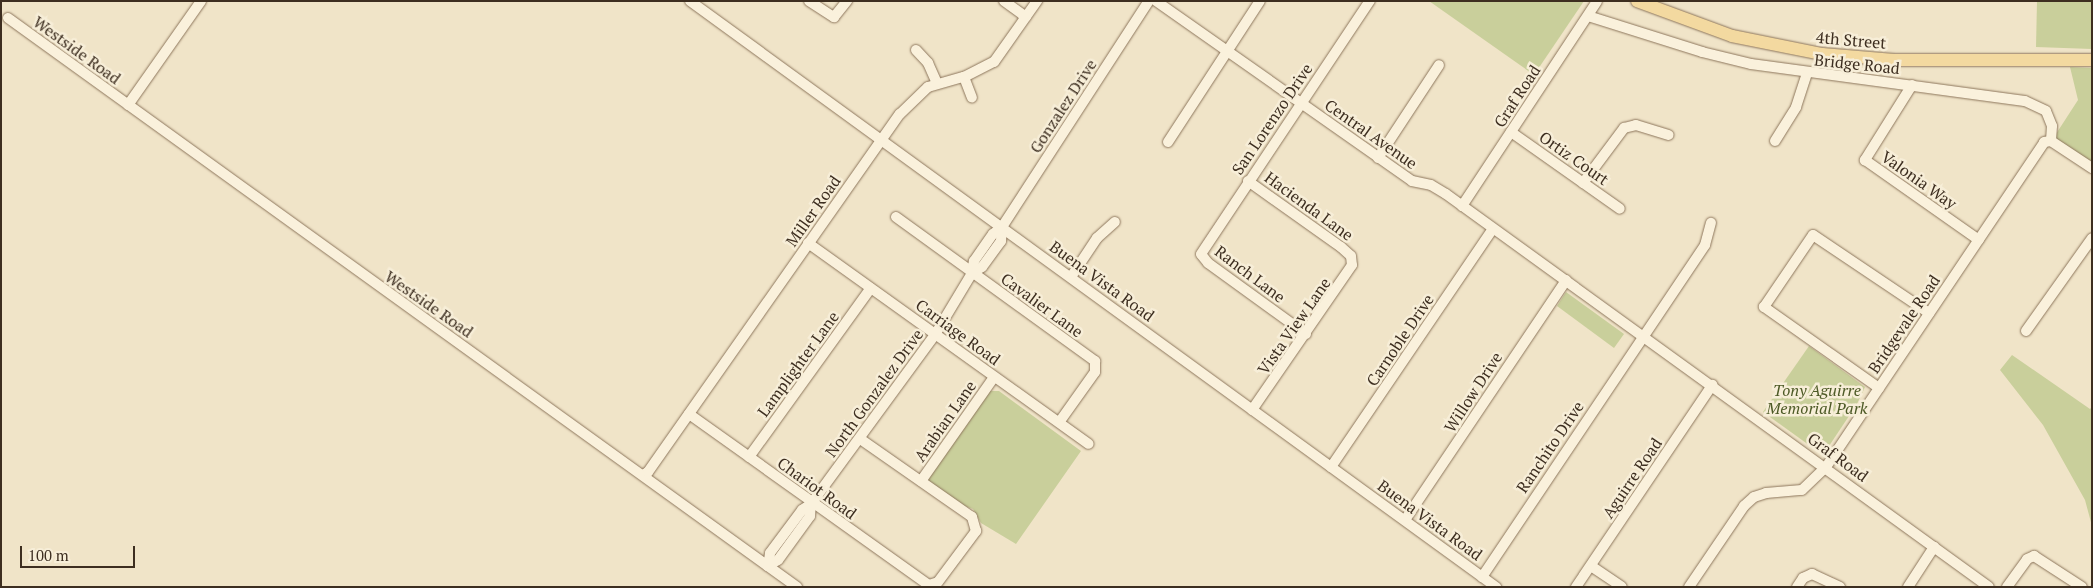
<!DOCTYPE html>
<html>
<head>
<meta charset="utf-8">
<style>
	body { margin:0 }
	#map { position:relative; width:2093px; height:588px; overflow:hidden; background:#f0e4c8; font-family:"PT Serif",serif }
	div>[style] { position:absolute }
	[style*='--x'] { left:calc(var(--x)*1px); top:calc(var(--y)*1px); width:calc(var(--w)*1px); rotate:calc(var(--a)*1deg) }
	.green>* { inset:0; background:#c9cf9b }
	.roads { filter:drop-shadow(0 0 1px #8d765c) drop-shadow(0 0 1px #8d765c) }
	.minor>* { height:10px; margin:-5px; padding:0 5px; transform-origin:5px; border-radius:5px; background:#faf1dc }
	.major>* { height:12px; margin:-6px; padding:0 6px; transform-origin:6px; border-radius:6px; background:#f3d9a0 }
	span { translate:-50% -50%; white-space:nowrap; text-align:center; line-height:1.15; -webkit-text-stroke:5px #f7eed8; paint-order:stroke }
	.street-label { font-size:16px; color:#3d2e20 }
	.park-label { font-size:16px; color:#4d5a26; font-style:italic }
	.frame { position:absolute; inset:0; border:2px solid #3d2e20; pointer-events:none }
	.scale { position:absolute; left:20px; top:546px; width:115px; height:22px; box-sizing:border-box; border:2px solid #3d2e20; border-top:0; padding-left:6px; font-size:15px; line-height:18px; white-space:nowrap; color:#3d2e20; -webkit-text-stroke:4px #f7eed8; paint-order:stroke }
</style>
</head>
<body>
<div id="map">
	<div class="green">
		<i style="clip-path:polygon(1429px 1px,1584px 1px,1534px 75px)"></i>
		<i style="clip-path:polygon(2037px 1px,2092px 1px,2092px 49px,2036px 47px)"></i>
		<i style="clip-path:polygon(2070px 67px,2092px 68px,2092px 170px,2054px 137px,2078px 100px)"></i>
		<i style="clip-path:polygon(1566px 292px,1624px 334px,1614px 348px,1557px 306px)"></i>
		<i style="clip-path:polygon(1809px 346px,1865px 387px,1857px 404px,1825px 452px,1820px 453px,1763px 412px)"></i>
		<i style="clip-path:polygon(2012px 355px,2090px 409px,2092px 407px,2092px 526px,2085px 500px,2043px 425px,2000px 370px)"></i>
		<i style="clip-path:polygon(989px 391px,999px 391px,1081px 451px,1016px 544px,981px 523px,973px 509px,956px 503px,925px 481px)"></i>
	</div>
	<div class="roads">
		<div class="minor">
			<i style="--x:690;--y:1;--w:997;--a:36.02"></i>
			<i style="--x:809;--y:1;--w:30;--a:33"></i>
			<i style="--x:834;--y:17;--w:21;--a:-51"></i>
			<i style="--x:1004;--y:1;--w:27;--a:36"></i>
			<i style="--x:1156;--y:1;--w:313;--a:35.1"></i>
			<i style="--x:1412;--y:181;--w:19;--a:12"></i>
			<i style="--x:1431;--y:185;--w:17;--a:31"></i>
			<i style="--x:1446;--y:194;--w:670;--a:35.9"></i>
			<i style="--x:1588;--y:16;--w:120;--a:17.5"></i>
			<i style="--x:1702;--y:52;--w:50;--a:13.8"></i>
			<i style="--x:1751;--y:64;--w:276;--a:7.7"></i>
			<i style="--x:2025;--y:101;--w:23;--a:25"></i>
			<i style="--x:2046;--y:111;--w:16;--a:68"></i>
			<i style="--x:2052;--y:126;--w:15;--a:94"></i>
			<i style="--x:8;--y:18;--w:973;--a:35.8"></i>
			<i style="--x:916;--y:50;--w:18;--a:47"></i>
			<i style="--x:928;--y:63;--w:22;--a:66"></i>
			<i style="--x:964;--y:77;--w:22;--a:69"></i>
			<i style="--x:1912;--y:85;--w:89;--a:122.1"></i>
			<i style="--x:1865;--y:160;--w:139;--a:35.1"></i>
			<i style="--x:128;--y:105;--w:127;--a:-54.9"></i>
			<i style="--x:1511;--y:132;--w:133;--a:35.2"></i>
			<i style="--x:1775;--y:141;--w:40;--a:-58"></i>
			<i style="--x:1796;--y:107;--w:35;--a:-72"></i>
			<i style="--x:2051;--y:141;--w:49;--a:33.4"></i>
			<i style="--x:1168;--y:142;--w:168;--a:-56.9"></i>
			<i style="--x:1378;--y:158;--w:111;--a:-56.7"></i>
			<i style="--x:1248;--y:181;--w:114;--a:35.4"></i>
			<i style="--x:1341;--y:247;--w:13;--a:42"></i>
			<i style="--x:1351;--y:256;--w:9;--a:84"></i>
			<i style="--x:1352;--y:265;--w:176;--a:124.6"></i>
			<i style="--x:1583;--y:183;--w:69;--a:-53.3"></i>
			<i style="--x:1624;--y:128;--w:12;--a:-14"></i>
			<i style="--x:1636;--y:125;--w:34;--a:17"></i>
			<i style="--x:1462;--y:206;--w:245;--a:-56.6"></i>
			<i style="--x:896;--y:217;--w:246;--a:35.9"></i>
			<i style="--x:1095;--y:361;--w:11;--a:90"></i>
			<i style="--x:1095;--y:372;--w:60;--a:125.5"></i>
			<i style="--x:1002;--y:227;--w:14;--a:94"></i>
			<i style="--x:1001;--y:241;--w:32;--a:126"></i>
			<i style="--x:982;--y:267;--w:12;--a:149"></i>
			<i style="--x:972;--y:273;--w:12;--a:-81"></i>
			<i style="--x:974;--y:261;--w:33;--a:-55"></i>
			<i style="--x:993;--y:234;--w:11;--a:-38"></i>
			<i style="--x:1002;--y:227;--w:270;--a:-57"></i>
			<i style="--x:808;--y:243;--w:345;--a:35.6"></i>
			<i style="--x:1071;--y:277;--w:47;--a:-56.3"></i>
			<i style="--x:1097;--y:238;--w:24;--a:-42"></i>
			<i style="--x:2026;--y:331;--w:114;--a:-54.6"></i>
			<i style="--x:1306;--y:334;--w:121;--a:-144.1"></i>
			<i style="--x:1208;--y:263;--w:11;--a:-128"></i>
			<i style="--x:1201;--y:254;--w:304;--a:-56.3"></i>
			<i style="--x:1879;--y:388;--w:141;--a:-144.8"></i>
			<i style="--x:1764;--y:307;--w:87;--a:-55.8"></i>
			<i style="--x:1813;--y:235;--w:140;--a:33.9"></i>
			<i style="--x:689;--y:414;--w:295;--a:35.5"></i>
			<i style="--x:929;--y:585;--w:9;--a:-18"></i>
			<i style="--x:938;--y:582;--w:64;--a:-53.3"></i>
			<i style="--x:976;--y:531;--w:15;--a:-106"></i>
			<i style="--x:972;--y:517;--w:136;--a:-145.1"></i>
			<i style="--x:749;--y:457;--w:208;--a:-54.2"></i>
			<i style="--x:1331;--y:467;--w:288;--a:-55.8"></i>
			<i style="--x:643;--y:475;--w:6;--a:-31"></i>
			<i style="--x:648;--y:472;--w:438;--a:-54.9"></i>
			<i style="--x:900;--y:114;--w:39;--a:-44"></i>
			<i style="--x:928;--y:87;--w:37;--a:-16"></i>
			<i style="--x:964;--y:77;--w:34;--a:-27"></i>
			<i style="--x:994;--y:62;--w:75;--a:-54.8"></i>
			<i style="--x:921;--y:481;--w:127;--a:-54.9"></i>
			<i style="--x:811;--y:504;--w:212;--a:-53.8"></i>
			<i style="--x:936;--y:333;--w:70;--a:-59"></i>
			<i style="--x:811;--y:504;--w:12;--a:95"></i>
			<i style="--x:810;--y:516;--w:54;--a:126"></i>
			<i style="--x:778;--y:560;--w:12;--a:149"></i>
			<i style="--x:768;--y:566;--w:13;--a:-81"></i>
			<i style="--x:770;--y:553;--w:54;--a:-53.3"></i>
			<i style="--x:802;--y:510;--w:11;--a:-34"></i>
			<i style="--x:1405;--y:520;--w:289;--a:-56.1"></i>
			<i style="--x:1591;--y:566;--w:37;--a:34"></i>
			<i style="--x:1482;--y:577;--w:400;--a:-56.1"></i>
			<i style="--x:1705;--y:245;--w:23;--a:-75"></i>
			<i style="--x:1576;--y:587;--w:244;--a:-56"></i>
			<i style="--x:1689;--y:587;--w:98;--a:-55.8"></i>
			<i style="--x:1744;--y:506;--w:13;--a:-42"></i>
			<i style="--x:1754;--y:497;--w:13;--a:-18"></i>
			<i style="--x:1766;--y:493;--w:36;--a:-5"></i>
			<i style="--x:1802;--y:490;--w:33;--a:-44"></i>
			<i style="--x:1826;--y:467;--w:391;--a:-56.1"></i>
			<i style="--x:2044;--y:142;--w:7;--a:-8"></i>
			<i style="--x:1797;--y:587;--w:11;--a:-56"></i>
			<i style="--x:1803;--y:578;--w:10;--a:-24"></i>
			<i style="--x:1812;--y:574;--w:31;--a:25"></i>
			<i style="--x:1908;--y:587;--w:48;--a:-57"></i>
			<i style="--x:2007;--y:587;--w:34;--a:-54"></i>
			<i style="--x:2027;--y:559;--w:8;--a:-23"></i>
			<i style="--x:2034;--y:556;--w:57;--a:32.9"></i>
		</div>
		<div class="major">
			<i style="--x:1637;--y:1;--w:101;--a:20.2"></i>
			<i style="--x:1732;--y:36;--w:92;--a:11.3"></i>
			<i style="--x:1822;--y:54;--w:72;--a:4.8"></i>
			<i style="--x:1894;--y:60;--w:198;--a:0"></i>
		</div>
	</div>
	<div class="street-label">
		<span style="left:1851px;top:40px;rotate:5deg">4th Street</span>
		<span style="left:77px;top:50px;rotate:36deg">Westside Road</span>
		<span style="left:1857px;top:64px;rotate:6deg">Bridge Road</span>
		<span style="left:1517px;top:96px;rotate:-57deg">Graf Road</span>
		<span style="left:1063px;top:106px;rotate:-57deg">Gonzalez Drive</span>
		<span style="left:1272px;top:119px;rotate:-56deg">San Lorenzo Drive</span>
		<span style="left:1371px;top:134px;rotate:35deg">Central Avenue</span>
		<span style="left:1574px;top:158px;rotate:35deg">Ortiz Court</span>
		<span style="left:1919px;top:180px;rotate:35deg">Valonia Way</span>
		<span style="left:1309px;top:206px;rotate:36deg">Hacienda Lane</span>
		<span style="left:813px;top:211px;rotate:-55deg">Miller Road</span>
		<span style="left:1250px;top:274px;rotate:37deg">Ranch Lane</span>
		<span style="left:1102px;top:281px;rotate:36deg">Buena Vista Road</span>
		<span style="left:429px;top:304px;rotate:35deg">Westside Road</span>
		<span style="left:1042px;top:305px;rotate:36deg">Cavalier Lane</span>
		<span style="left:1904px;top:324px;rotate:-56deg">Bridgevale Road</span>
		<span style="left:1294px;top:326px;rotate:-55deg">Vista View Lane</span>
		<span style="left:958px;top:332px;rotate:36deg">Carriage Road</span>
		<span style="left:1400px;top:340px;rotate:-56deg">Carnoble Drive</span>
		<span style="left:798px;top:364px;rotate:-54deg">Lamplighter Lane</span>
		<span style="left:1473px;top:392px;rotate:-57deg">Willow Drive</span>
		<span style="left:874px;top:393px;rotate:-54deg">North Gonzalez Drive</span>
		<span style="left:945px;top:421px;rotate:-55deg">Arabian Lane</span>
		<span style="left:1550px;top:447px;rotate:-56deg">Ranchito Drive</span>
		<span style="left:1838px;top:457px;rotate:36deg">Graf Road</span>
		<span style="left:1632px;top:478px;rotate:-56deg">Aguirre Road</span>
		<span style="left:817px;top:488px;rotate:36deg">Chariot Road</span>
		<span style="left:1430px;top:520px;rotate:36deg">Buena Vista Road</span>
	</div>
	<div class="park-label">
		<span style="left:1817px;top:399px">Tony Aguirre<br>Memorial Park</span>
	</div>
	<div class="frame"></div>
	<div class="scale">100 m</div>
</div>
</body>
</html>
